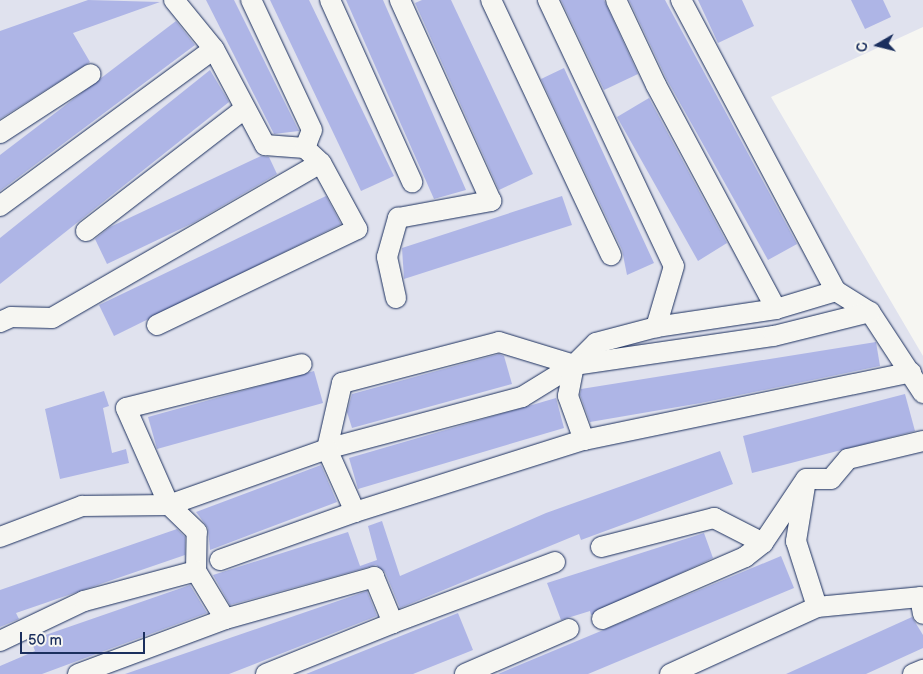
<!DOCTYPE html>
<html>
<head>
<meta charset="utf-8">
<style>
	body { margin:0 }
	#map { position:relative; width:923px; height:674px; overflow:hidden; background:#f6f6f2; font-family:"Balsamiq Sans",sans-serif }
	div>[style] { position:absolute }
	[style*='--x'] { left:calc(var(--x)*1px); top:calc(var(--y)*1px); width:calc(var(--w)*1px); rotate:calc(var(--a)*1deg) }
	.built>* { inset:0; background:#e0e2ee }
	.building>* { inset:0; background:#aeb5e6 }
	.roads { filter:drop-shadow(0 0 1px #1b2f5e) drop-shadow(0 0 1px #1b2f5e) }
	.minor>* { height:20px; margin:-10px; padding:0 10px; transform-origin:10px; border-radius:10px; background:#f6f6f2 }
	span { translate:-50% -50%; white-space:nowrap; text-align:center; line-height:1.15; -webkit-text-stroke:4px #f6f6f2; paint-order:stroke }
	.north { position:absolute; left:853px; top:20px; width:50px; height:50px; -webkit-text-stroke:4px #f6f6f2; paint-order:stroke; rotate:262deg; font-size:14px; font-weight:700; line-height:20px; text-align:center; color:#1b2f5e }
	.north::after { content:''; display:block; margin:auto; width:18px; height:22px; background:#1b2f5e; clip-path:polygon(50% 0,100% 100%,50% 72%,0 100%) }
	.scale { position:absolute; left:20px; top:632px; width:125px; height:22px; box-sizing:border-box; border:2px solid #1b2f5e; border-top:0; padding-left:6px; font-size:15px; line-height:18px; white-space:nowrap; color:#1b2f5e; -webkit-text-stroke:4px #f6f6f2; paint-order:stroke }
</style>
</head>
<body>
<div id="map">
	<div class="built">
		<i style="clip-path:polygon(0 0,923px 0,923px 27px,771px 97px,923px 356px,923px 674px,0 674px)"></i>
	</div>
	<div class="building">
		<i style="clip-path:polygon(88px 0,160px 2px,73px 33px,90px 62px,0 119px,0 31px)"></i>
		<i style="clip-path:polygon(206px 0,234px 0,299px 131px,274px 134px)"></i>
		<i style="clip-path:polygon(270px 0,309px 0,394px 176px,361px 191px)"></i>
		<i style="clip-path:polygon(346px 0,383px 0,466px 190px,434px 199px)"></i>
		<i style="clip-path:polygon(422px 0,451px 0,533px 174px,499px 190px,415px 3px)"></i>
		<i style="clip-path:polygon(561px 0,604px 0,638px 74px,604px 90px)"></i>
		<i style="clip-path:polygon(629px 0,665px 0,797px 244px,768px 260px,667px 80px)"></i>
		<i style="clip-path:polygon(698px 0,742px 0,754px 26px,718px 43px)"></i>
		<i style="clip-path:polygon(851px 0,883px 0,891px 17px,865px 29px)"></i>
		<i style="clip-path:polygon(176px 21px,195px 45px,0 191px,0 155px)"></i>
		<i style="clip-path:polygon(564px 68px,654px 263px,627px 275px,622px 250px,541px 79px)"></i>
		<i style="clip-path:polygon(210px 70px,229px 102px,0 284px,0 238px)"></i>
		<i style="clip-path:polygon(649px 98px,727px 243px,698px 261px,617px 117px)"></i>
		<i style="clip-path:polygon(261px 156px,269px 157px,277px 174px,193px 223px,107px 264px,95px 239px,110px 227px)"></i>
		<i style="clip-path:polygon(326px 196px,341px 224px,114px 336px,99px 305px)"></i>
		<i style="clip-path:polygon(562px 196px,572px 225px,404px 279px,402px 248px)"></i>
		<i style="clip-path:polygon(876px 342px,880px 366px,701px 403px,590px 422px,580px 395px,581px 389px)"></i>
		<i style="clip-path:polygon(499px 354px,504px 356px,512px 384px,352px 428px,347px 412px,352px 394px)"></i>
		<i style="clip-path:polygon(314px 371px,323px 403px,157px 449px,148px 417px)"></i>
		<i style="clip-path:polygon(104px 391px,109px 406px,103px 408px,112px 453px,126px 449px,129px 463px,60px 479px,45px 409px)"></i>
		<i style="clip-path:polygon(905px 394px,915px 431px,752px 473px,743px 436px)"></i>
		<i style="clip-path:polygon(556px 398px,564px 428px,358px 489px,349px 458px)"></i>
		<i style="clip-path:polygon(720px 451px,733px 484px,581px 540px,579px 534px,400px 608px,385px 572px,376px 565px,230px 605px,213px 575px,348px 532px,360px 566px,377px 560px,368px 526px,382px 521px,400px 576px,546px 513px)"></i>
		<i style="clip-path:polygon(321px 465px,337px 502px,210px 550px,208px 528px,196px 512px)"></i>
		<i style="clip-path:polygon(177px 529px,185px 537px,185px 555px,16px 613px,19px 619px,0 627px,0 590px)"></i>
		<i style="clip-path:polygon(704px 533px,713px 558px,591px 615px,590px 611px,561px 620px,547px 583px)"></i>
		<i style="clip-path:polygon(781px 556px,794px 588px,588px 674px,498px 674px)"></i>
		<i style="clip-path:polygon(190px 585px,207px 613px,42px 674px,0 674px,0 666px,35px 651px,31px 640px)"></i>
		<i style="clip-path:polygon(367px 591px,377px 616px,229px 674px,125px 674px)"></i>
		<i style="clip-path:polygon(458px 613px,473px 650px,413px 674px,306px 674px)"></i>
		<i style="clip-path:polygon(912px 617px,923px 635px,923px 648px,866px 674px,786px 674px)"></i>
	</div>
	<div class="roads">
		<div class="minor">
			<i style="--x:174;--y:0;--w:63;--a:50.8"></i>
			<i style="--x:214;--y:49;--w:109;--a:62"></i>
			<i style="--x:265;--y:145;--w:40;--a:4.3"></i>
			<i style="--x:330;--y:0;--w:200;--a:65.7"></i>
			<i style="--x:491;--y:0;--w:282;--a:64.8"></i>
			<i style="--x:548;--y:0;--w:294;--a:64.7"></i>
			<i style="--x:674;--y:266;--w:64;--a:106.4"></i>
			<i style="--x:656;--y:327;--w:121;--a:-8.5"></i>
			<i style="--x:776;--y:309;--w:63;--a:-16.7"></i>
			<i style="--x:616;--y:0;--w:94;--a:64.8"></i>
			<i style="--x:656;--y:85;--w:254;--a:61.8"></i>
			<i style="--x:681;--y:0;--w:330;--a:62"></i>
			<i style="--x:836;--y:291;--w:40;--a:32"></i>
			<i style="--x:870;--y:312;--w:97;--a:56.8"></i>
			<i style="--x:0;--y:133;--w:108;--a:-33"></i>
			<i style="--x:0;--y:206;--w:265;--a:-36.3"></i>
			<i style="--x:86;--y:231;--w:198;--a:-37.6"></i>
			<i style="--x:396;--y:298;--w:42;--a:-102.4"></i>
			<i style="--x:387;--y:257;--w:41;--a:-74.2"></i>
			<i style="--x:398;--y:218;--w:95;--a:-10.4"></i>
			<i style="--x:491;--y:201;--w:221;--a:-114.4"></i>
			<i style="--x:0;--y:322;--w:12;--a:-24"></i>
			<i style="--x:11;--y:317;--w:41;--a:1.4"></i>
			<i style="--x:52;--y:318;--w:310;--a:-30"></i>
			<i style="--x:321;--y:163;--w:22;--a:-137"></i>
			<i style="--x:305;--y:148;--w:19;--a:-69"></i>
			<i style="--x:312;--y:130;--w:144;--a:-115.1"></i>
			<i style="--x:157;--y:325;--w:222;--a:-25.6"></i>
			<i style="--x:357;--y:229;--w:75;--a:-118.6"></i>
			<i style="--x:574;--y:365;--w:61;--a:148.4"></i>
			<i style="--x:522;--y:397;--w:202;--a:165.1"></i>
			<i style="--x:327;--y:449;--w:68;--a:-77.2"></i>
			<i style="--x:342;--y:383;--w:162;--a:-14.6"></i>
			<i style="--x:499;--y:342;--w:78;--a:17"></i>
			<i style="--x:574;--y:365;--w:31;--a:-45"></i>
			<i style="--x:596;--y:343;--w:62;--a:-14.9"></i>
			<i style="--x:584;--y:440;--w:47;--a:-110"></i>
			<i style="--x:568;--y:396;--w:32;--a:-79"></i>
			<i style="--x:574;--y:365;--w:202;--a:-8.3"></i>
			<i style="--x:774;--y:336;--w:99;--a:-14"></i>
			<i style="--x:805;--y:486;--w:56;--a:99.3"></i>
			<i style="--x:796;--y:541;--w:69;--a:72.3"></i>
			<i style="--x:0;--y:537;--w:88;--a:-20.7"></i>
			<i style="--x:82;--y:506;--w:87;--a:-0.7"></i>
			<i style="--x:169;--y:505;--w:168;--a:-19.5"></i>
			<i style="--x:327;--y:449;--w:69;--a:66"></i>
			<i style="--x:601;--y:547;--w:117;--a:-14.4"></i>
			<i style="--x:714;--y:518;--w:55;--a:27"></i>
			<i style="--x:763;--y:543;--w:77;--a:-56.1"></i>
			<i style="--x:806;--y:479;--w:25;--a:0"></i>
			<i style="--x:831;--y:479;--w:26;--a:-50"></i>
			<i style="--x:848;--y:459;--w:77;--a:-13.5"></i>
			<i style="--x:220;--y:560;--w:143;--a:-19.6"></i>
			<i style="--x:355;--y:512;--w:240;--a:-17.5"></i>
			<i style="--x:584;--y:440;--w:334;--a:-11.7"></i>
			<i style="--x:196;--y:571;--w:39;--a:-89"></i>
			<i style="--x:197;--y:532;--w:39;--a:-136"></i>
			<i style="--x:169;--y:505;--w:106;--a:-113.9"></i>
			<i style="--x:126;--y:408;--w:181;--a:-14"></i>
			<i style="--x:602;--y:619;--w:156;--a:-23.4"></i>
			<i style="--x:745;--y:557;--w:23;--a:-38"></i>
			<i style="--x:0;--y:641;--w:93;--a:-25.5"></i>
			<i style="--x:84;--y:601;--w:116;--a:-15"></i>
			<i style="--x:196;--y:571;--w:56;--a:58.9"></i>
			<i style="--x:78;--y:674;--w:157;--a:-20.5"></i>
			<i style="--x:225;--y:619;--w:155;--a:-15.7"></i>
			<i style="--x:374;--y:577;--w:50;--a:67.6"></i>
			<i style="--x:393;--y:623;--w:173;--a:-20.6"></i>
			<i style="--x:266;--y:674;--w:137;--a:-21.9"></i>
			<i style="--x:465;--y:674;--w:113;--a:-23.4"></i>
			<i style="--x:670;--y:674;--w:162;--a:-24.5"></i>
			<i style="--x:817;--y:607;--w:103;--a:-5.5"></i>
			<i style="--x:920;--y:597;--w:17;--a:80"></i>
			<i style="--x:913;--y:674;--w:11;--a:-22"></i>
		</div>
	</div>
	<div class="north">С</div>
	<div class="scale">50 m</div>
</div>
</body>
</html>
